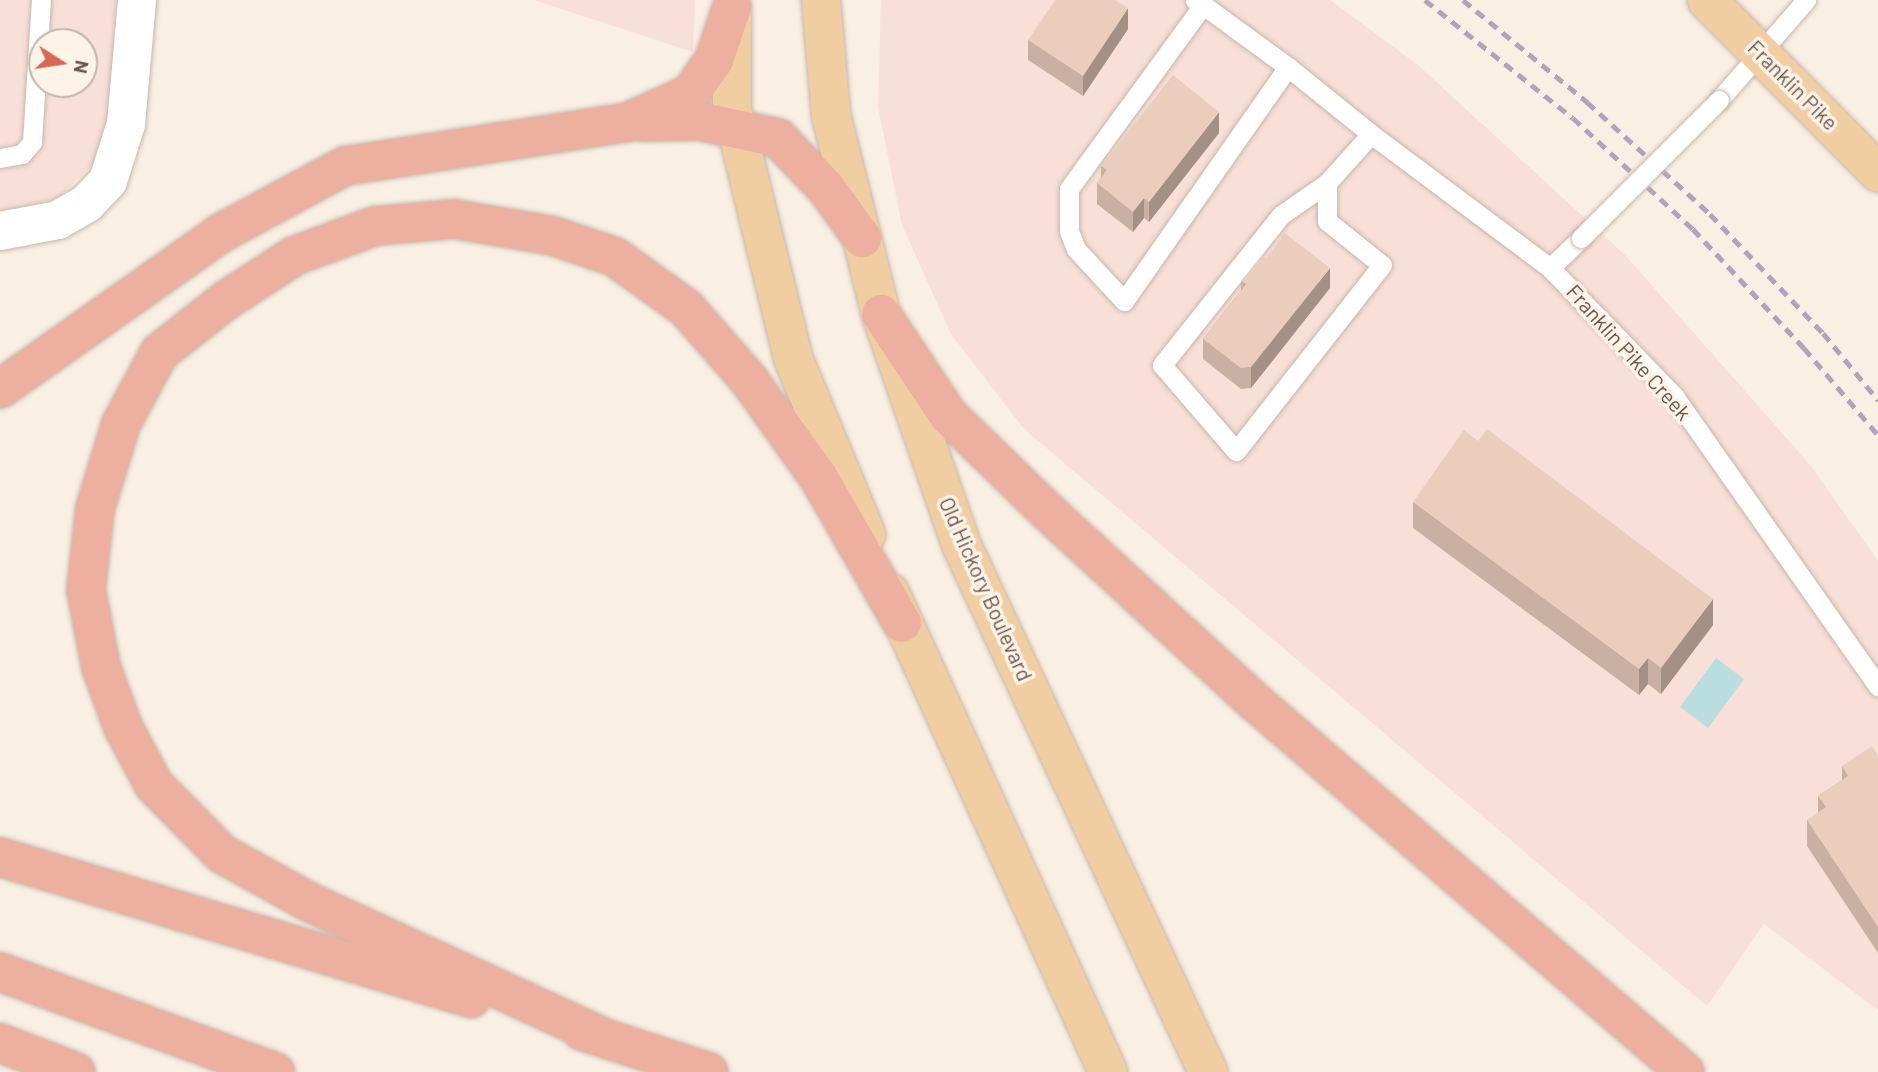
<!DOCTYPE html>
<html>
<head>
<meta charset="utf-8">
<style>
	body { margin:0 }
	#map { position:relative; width:1878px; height:1072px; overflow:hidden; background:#f9efe3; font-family:Barlow,sans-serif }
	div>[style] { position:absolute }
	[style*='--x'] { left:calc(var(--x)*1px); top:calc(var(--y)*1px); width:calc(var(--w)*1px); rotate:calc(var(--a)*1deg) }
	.commercial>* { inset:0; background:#f8dfd8 }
	.water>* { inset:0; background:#badde0 }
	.roads { filter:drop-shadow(0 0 2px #c8b6ab) drop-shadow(0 0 2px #c8b6ab) }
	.service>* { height:19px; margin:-9.5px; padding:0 9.5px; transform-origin:9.5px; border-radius:9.5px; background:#fff }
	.minor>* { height:38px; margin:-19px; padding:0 19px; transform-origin:19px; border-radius:19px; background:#fff }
	.primary>* { height:38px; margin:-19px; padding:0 19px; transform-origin:19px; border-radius:19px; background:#f1cea2 }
	.motorway>* { height:38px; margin:-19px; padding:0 19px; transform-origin:19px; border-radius:19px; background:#edafa0 }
	.rail>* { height:5px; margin-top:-2.5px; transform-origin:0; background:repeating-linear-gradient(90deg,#b1a3c0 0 10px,transparent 0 17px) }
	.bridges { filter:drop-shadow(0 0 2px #c8b6ab) drop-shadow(0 0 2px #c8b6ab) }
	.service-bridge>* { height:19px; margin:-9.5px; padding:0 9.5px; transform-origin:9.5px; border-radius:9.5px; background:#fff }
	.wall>* { inset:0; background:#cab0a3 }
	.shaded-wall>* { inset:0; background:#a49085 }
	.building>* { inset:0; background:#ebcdbe }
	span { translate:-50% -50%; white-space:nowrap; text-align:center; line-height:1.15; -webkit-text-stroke:7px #fdf3e8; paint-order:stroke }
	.street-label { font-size:21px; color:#6e564c }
	.north { position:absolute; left:28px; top:28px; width:70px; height:70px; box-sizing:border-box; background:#fdf3e8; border:2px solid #c4b4aa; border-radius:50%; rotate:102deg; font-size:19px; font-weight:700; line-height:28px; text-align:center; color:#6e564c }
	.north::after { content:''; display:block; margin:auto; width:24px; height:32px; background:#d66955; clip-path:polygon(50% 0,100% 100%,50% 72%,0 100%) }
</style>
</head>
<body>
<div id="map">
	<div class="commercial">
		<i style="clip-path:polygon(evenodd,0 0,116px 0,109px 126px,95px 162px,58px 198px,0 212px,0 0,42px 42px,84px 42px,84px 84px,42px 84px,42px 42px)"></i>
		<i style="clip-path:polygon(534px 0,695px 0,693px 52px)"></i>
		<i style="clip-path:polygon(881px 0,1330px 0,1418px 65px,1625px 255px,1811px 466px,1878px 561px,1878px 1010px,1764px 924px,1707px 1006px,1024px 429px,951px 334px,902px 225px,878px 107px)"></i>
	</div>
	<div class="water">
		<i style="clip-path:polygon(1716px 658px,1744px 679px,1708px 728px,1680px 707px)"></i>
	</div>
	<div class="roads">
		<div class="service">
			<i style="--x:1195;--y:0;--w:9;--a:32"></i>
			<i style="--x:1203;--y:5;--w:228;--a:126.1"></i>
			<i style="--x:1069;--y:189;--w:42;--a:90"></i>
			<i style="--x:1069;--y:231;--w:19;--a:69"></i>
			<i style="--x:1076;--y:249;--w:71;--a:47.3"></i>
			<i style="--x:1124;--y:301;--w:286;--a:-55"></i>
			<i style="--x:1288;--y:67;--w:107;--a:38.9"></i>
			<i style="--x:1203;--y:5;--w:105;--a:36.1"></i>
			<i style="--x:1719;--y:100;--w:133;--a:-49"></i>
			<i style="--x:0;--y:158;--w:22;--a:-10"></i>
			<i style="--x:22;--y:154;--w:16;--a:-50"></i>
			<i style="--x:32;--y:142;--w:142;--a:-86.4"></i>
			<i style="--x:1327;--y:183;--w:38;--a:90"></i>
			<i style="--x:1327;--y:221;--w:70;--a:38.7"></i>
			<i style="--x:1382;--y:265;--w:236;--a:128.1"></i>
			<i style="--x:1236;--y:451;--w:113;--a:-130.7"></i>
			<i style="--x:1162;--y:365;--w:191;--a:-51.6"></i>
			<i style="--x:1281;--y:215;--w:56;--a:-34.8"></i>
			<i style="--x:1327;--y:183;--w:66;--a:-48.1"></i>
			<i style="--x:1371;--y:134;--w:224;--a:36.8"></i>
			<i style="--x:1581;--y:238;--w:43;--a:135.9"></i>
			<i style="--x:1550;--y:268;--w:178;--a:45.9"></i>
			<i style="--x:1674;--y:396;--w:355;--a:54.9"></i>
		</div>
		<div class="minor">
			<i style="--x:0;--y:231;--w:59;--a:-10.7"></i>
			<i style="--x:58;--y:220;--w:34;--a:-30"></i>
			<i style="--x:87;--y:203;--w:30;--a:-46"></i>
			<i style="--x:108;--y:181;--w:60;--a:-72.5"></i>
			<i style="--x:126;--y:124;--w:124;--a:-84.9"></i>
		</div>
		<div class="primary">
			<i style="--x:821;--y:0;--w:115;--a:85"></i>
			<i style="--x:831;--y:115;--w:205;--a:75.9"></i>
			<i style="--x:881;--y:314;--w:244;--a:70.8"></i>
			<i style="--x:961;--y:544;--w:583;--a:64.93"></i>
			<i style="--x:1707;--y:0;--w:243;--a:45.2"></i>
			<i style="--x:732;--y:14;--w:95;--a:90"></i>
			<i style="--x:732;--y:109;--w:256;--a:76.2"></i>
			<i style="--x:793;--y:358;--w:191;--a:67.5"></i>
			<i style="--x:890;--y:593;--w:526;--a:65.53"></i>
		</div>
		<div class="motorway">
			<i style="--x:643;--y:122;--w:56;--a:-1"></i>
			<i style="--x:699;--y:121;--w:81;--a:12.1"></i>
			<i style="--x:778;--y:138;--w:69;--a:46.2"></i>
			<i style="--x:826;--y:188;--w:62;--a:54.2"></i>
			<i style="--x:881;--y:314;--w:121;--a:56.4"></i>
			<i style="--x:948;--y:415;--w:136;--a:44.1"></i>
			<i style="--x:1046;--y:510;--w:284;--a:42.6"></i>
			<i style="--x:1255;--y:702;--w:567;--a:40.71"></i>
			<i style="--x:0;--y:389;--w:271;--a:-35.2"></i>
			<i style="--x:221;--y:233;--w:141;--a:-28.4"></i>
			<i style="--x:345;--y:166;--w:286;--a:-8.8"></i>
			<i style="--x:628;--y:122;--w:68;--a:-24.3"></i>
			<i style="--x:690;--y:94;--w:42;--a:-54.8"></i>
			<i style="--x:714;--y:60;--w:56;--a:-71.2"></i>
			<i style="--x:0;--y:857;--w:492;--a:16.7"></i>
			<i style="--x:0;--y:972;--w:293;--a:20"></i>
			<i style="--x:582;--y:1031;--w:133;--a:17.9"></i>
			<i style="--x:607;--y:1039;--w:328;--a:-155.3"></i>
			<i style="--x:309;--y:902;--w:99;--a:-151.1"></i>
			<i style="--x:222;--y:854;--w:97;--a:-134.6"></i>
			<i style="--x:154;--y:785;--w:66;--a:-118.1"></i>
			<i style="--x:123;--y:727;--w:64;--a:-110.1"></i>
			<i style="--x:101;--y:667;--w:78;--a:-101"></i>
			<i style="--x:86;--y:590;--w:81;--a:-83.7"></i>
			<i style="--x:95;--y:509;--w:89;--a:-73"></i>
			<i style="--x:121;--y:424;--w:81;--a:-61.8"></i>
			<i style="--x:159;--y:353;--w:84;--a:-38.2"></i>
			<i style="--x:225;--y:301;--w:82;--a:-33.1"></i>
			<i style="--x:294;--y:256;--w:86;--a:-20.3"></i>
			<i style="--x:375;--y:226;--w:79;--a:-5.1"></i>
			<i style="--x:454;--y:219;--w:100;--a:9.7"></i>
			<i style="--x:553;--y:236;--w:65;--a:18.7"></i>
			<i style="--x:615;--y:257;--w:87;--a:35.7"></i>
			<i style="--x:686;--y:308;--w:96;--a:48.8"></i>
			<i style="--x:749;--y:380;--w:120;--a:54.5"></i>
			<i style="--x:819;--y:478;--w:167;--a:60.2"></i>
			<i style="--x:0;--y:1043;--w:81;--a:20.9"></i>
		</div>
	</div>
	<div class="rail">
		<i style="--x:1425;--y:0;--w:189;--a:38.6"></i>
		<i style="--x:1573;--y:118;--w:163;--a:42.8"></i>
		<i style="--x:1693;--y:229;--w:163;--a:47"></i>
		<i style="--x:1804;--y:348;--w:114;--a:49.6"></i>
		<i style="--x:1463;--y:0;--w:161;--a:39.4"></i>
		<i style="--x:1587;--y:102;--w:166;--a:42.3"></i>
		<i style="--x:1710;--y:214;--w:164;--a:46.5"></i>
		<i style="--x:1823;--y:333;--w:87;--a:50.6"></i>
	</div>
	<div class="bridges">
		<div class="service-bridge">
			<i style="--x:1581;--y:238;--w:195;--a:-45"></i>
		</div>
	</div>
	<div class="wall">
		<i style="clip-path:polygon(1128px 29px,1083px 96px,1028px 60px,1028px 40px)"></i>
		<i style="clip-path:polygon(1219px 133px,1149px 222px,1144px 218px,1133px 232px,1097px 204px,1097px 183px,1101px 177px,1101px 166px)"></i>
		<i style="clip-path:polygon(1266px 258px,1330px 288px,1251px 388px,1241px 389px,1203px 359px,1203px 339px,1241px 290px,1241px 281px)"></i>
		<i style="clip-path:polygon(1413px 502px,1713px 625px,1661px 694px,1648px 684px,1639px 695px,1413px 528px)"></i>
		<i style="clip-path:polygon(1878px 756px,1878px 953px,1807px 846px,1807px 820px,1818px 813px,1818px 796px,1842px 780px,1842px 766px)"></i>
	</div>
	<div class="shaded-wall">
		<i style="clip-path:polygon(1128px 8px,1128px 29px,1083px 96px,1083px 76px)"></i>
		<i style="clip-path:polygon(1219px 112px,1219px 133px,1149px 222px,1149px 202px)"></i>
		<i style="clip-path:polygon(1144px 198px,1144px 218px,1133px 232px,1133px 212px)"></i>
		<i style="clip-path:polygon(1330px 268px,1330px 288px,1251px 388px,1251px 367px)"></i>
		<i style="clip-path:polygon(1713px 599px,1713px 625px,1661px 694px,1661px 668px)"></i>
		<i style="clip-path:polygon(1648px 658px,1648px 684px,1639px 695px,1639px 669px)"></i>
	</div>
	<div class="building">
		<i style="clip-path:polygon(1055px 0,1115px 0,1128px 8px,1083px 76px,1028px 40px)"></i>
		<i style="clip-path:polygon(1173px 75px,1219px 112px,1149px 202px,1144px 198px,1133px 212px,1097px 183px,1107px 170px,1101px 166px)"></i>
		<i style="clip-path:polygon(1282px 231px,1330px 268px,1251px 367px,1241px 368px,1203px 339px,1246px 284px,1241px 281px,1262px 255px,1266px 258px,1281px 239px)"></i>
		<i style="clip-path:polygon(1487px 429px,1713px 599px,1661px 668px,1648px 658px,1639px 669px,1413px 502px,1464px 430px,1478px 441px)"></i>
		<i style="clip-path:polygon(1872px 746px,1878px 756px,1878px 927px,1807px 820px,1826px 807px,1818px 796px,1848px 776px,1842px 766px)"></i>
	</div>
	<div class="street-label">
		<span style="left:1793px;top:85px;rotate:45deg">Franklin Pike</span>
		<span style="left:1629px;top:352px;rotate:48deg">Franklin Pike Creek</span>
		<span style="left:986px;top:589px;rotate:66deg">Old Hickory Boulevard</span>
	</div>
	<div class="north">N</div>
</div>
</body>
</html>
